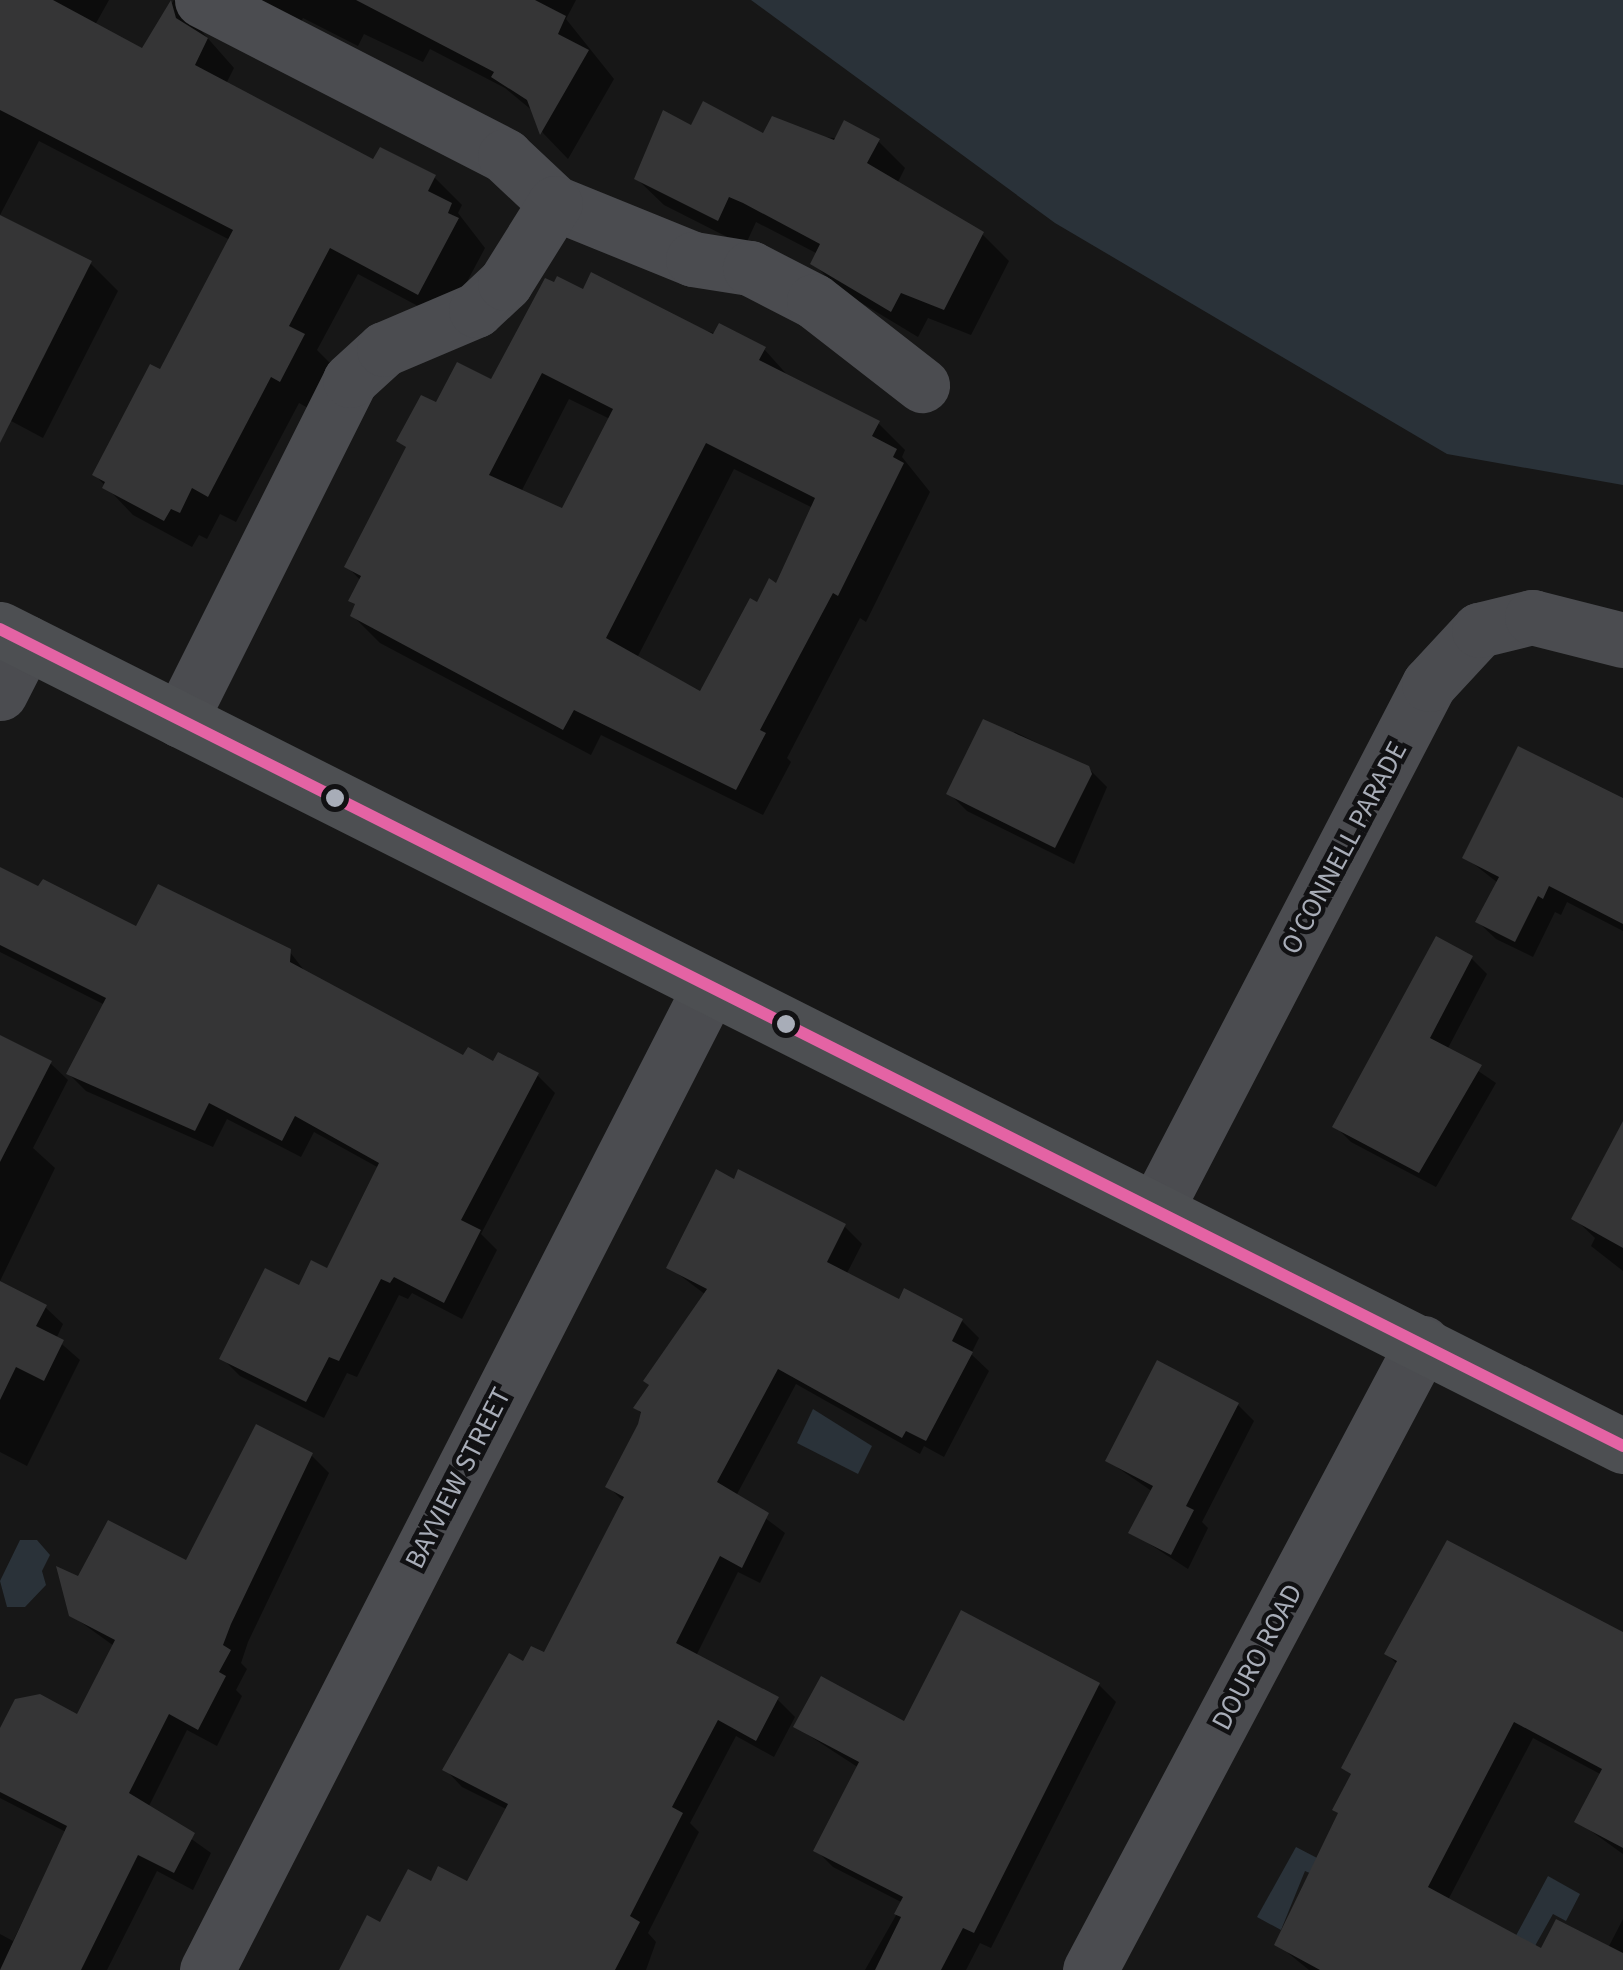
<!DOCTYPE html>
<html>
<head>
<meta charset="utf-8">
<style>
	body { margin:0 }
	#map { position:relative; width:1623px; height:1970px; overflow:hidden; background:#171717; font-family:"Source Sans 3",sans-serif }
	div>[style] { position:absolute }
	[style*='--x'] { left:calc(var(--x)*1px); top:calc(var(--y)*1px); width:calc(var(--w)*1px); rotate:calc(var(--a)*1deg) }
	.water>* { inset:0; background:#2a3239 }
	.shadow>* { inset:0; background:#0007 }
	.building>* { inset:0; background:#353536 }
	.minor>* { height:55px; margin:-27.5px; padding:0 27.5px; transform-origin:27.5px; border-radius:27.5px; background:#4b4c50 }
	.major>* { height:55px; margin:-27.5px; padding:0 27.5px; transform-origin:27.5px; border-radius:27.5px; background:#4d4f52 }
	.bus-1>* { height:12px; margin:-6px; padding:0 6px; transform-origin:6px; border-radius:6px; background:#e463a4 }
	.dots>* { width:28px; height:28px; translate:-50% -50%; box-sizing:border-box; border:5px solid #111113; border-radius:50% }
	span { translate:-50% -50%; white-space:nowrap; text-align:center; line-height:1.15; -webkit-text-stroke:9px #111113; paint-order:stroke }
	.street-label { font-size:28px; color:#a8adb8 }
</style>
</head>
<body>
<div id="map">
	<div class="water">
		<i style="clip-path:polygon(751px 0,1623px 0,1623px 485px,1447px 454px,1055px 223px)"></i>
		<i style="clip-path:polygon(813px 1409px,872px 1446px,858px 1474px,797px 1443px)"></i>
		<i style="clip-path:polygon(20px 1540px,37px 1540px,50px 1555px,42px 1571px,46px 1585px,25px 1607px,7px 1607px,0 1581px)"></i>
		<i style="clip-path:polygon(1296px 1847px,1319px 1859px,1312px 1874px,1305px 1871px,1281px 1930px,1257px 1917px)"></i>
		<i style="clip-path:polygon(1548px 1876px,1580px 1894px,1566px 1921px,1553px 1914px,1531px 1953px,1512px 1943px)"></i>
	</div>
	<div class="shadow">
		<i style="clip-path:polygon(0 0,109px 0,95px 25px,143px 51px,174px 0,234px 68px,226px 84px,374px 163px,434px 177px,462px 205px,458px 213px,485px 248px,446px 321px,358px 274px,317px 350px,331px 364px,308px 408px,299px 403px,236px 522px,220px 514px,207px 539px,199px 535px,192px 547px,133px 515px,95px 475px,161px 373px,230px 240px,39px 141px,0 215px)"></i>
		<i style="clip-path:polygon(242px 0,576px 0,566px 19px,614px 79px,568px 159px,543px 133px,534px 112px,505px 88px,430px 49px,423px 62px,364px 34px,358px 46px,303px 18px,299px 26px)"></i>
		<i style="clip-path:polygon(692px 128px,878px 141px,905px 168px,897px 184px,982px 234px,1009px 261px,971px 335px,928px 318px,918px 337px,840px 290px,813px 263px,818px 254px,756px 222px,745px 246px,664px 205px,637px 179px)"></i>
		<i style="clip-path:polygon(0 218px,90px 263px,118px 291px,43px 438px,0 415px)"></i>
		<i style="clip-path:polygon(evenodd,584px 292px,764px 349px,790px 378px,878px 423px,905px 450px,902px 457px,930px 492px,866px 622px,860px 618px,787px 758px,791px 762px,763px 815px,601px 735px,591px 755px,380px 643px,353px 616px,361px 581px,347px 566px,408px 449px,400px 441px,437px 406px,492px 383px,584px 292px,569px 399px,610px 419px,563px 512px,521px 492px,569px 399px,584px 292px,734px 469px,813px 508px,778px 586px,758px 605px,701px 694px,637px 658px,734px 469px)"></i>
		<i style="clip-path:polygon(1015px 732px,1088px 768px,1107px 787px,1074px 864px,967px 811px,949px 793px)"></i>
		<i style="clip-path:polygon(1623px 801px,1623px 931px,1567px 902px,1561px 915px,1555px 912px,1533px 957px,1496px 939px,1478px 922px,1498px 883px,1465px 857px)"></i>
		<i style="clip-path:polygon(0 878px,137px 929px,289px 951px,307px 974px,464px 1059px,537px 1075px,555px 1093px,481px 1234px,497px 1250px,462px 1319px,412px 1293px,408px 1299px,399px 1295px,357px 1377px,347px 1373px,324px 1418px,240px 1376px,222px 1358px,328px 1271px,379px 1168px,314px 1132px,301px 1157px,227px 1119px,213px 1147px,86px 1091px,69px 1074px,105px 1005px,0 952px)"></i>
		<i style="clip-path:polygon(1471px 958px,1487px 974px,1447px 1050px,1496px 1083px,1436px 1187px,1351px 1142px,1335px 1126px)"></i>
		<i style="clip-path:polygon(0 1038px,50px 1063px,68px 1080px,33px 1148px,55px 1168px,0 1281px)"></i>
		<i style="clip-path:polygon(1623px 1126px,1623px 1271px,1591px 1246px,1595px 1238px,1574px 1218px)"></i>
		<i style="clip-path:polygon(844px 1226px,862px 1244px,846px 1275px,900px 1303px,962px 1321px,979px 1338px,971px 1354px,989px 1371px,944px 1457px,924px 1446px,920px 1454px,796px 1384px,736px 1496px,785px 1533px,760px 1583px,738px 1572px,696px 1656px,777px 1699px,795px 1717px,774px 1757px,736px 1736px,690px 1823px,699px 1832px,648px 1933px,656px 1942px,646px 1970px,341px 1970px,381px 1925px,432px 1885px,468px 1884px,508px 1810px,462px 1787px,445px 1769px,524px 1665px,545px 1656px,624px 1502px,608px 1486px,643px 1415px,636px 1408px,706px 1295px,669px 1267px)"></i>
		<i style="clip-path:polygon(0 1284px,45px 1307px,63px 1324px,56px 1339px,80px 1360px,27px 1466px,0 1452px)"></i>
		<i style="clip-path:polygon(1238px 1405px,1254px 1421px,1202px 1522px,1208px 1528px,1188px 1569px,1131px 1532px,1153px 1492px,1108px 1461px)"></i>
		<i style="clip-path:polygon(311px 1455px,329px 1473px,248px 1642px,241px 1663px,247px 1669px,236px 1690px,242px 1696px,217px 1746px,187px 1730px,148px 1808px,211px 1853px,193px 1890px,157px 1871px,107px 1970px,0 1970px,0 1934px,13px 1941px,66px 1832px,0 1798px,0 1734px,78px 1717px,114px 1646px,71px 1615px,80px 1580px,187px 1563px)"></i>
		<i style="clip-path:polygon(1448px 1543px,1623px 1636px,1623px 1854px,1577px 1821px,1602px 1775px,1533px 1738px,1448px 1900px,1542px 1951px,1608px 1948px,1623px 1919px,1623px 1970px,1309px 1970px,1277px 1944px,1340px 1814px,1353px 1776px,1344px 1768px,1398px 1665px,1387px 1654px)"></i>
		<i style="clip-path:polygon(1099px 1685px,1116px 1702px,991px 1948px,980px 1943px,966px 1970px,865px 1970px,903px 1903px,833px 1867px,816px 1850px,859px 1768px,796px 1727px,905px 1724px)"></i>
	</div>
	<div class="building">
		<i style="clip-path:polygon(0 0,53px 0,142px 48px,171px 0,176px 18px,208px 38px,195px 65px,373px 159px,380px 147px,436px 175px,428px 191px,452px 203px,448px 213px,459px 218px,418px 295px,330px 248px,289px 326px,305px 334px,280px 382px,271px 377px,208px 497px,192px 488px,180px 513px,171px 509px,164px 521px,102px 488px,105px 482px,92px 475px,150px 364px,160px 369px,233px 230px,0 110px)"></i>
		<i style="clip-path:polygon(356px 0,535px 0,566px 16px,558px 34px,589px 50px,540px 135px,527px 100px,491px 77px,494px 72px)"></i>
		<i style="clip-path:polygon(703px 101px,763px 133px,772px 116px,834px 140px,844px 120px,880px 139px,867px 163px,984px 232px,944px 310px,901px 293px,891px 312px,810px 264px,820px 244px,743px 203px,729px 197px,718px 221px,634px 179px,663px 110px,691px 125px)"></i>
		<i style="clip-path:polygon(0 215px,92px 261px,0 443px)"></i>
		<i style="clip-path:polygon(evenodd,591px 272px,713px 334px,719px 323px,766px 347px,759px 360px,880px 421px,872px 436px,897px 449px,893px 457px,904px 463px,838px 596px,833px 593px,760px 730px,766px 733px,736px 790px,574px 710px,563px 730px,350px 616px,355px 604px,348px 601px,361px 576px,344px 567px,406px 447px,396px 441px,421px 395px,436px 402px,457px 362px,491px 379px,545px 278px,554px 282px,557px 276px,583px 289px,591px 272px,542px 373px,613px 409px,562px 508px,489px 475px,542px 373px,591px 272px,706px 443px,815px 498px,776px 583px,769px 578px,757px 602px,750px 598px,700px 691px,606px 638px,706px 443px)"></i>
		<i style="clip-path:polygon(983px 719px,1089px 766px,1092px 774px,1055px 848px,946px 794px)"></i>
		<i style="clip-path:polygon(1518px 746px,1623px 798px,1623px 924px,1549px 886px,1543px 899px,1538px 896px,1515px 942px,1475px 922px,1499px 877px,1462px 858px)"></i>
		<i style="clip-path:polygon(0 867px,38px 886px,43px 879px,136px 926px,158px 884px,291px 949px,290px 962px,463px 1055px,468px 1047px,493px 1061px,498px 1052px,539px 1073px,461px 1220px,481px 1230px,444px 1303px,394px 1277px,390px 1283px,381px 1279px,339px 1361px,329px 1357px,306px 1402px,219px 1359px,265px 1268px,299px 1285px,311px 1260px,327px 1268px,379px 1163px,295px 1116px,282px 1141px,209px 1103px,195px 1131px,66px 1074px,106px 998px,0 945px)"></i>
		<i style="clip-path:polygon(1436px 936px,1473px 956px,1430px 1038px,1482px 1065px,1419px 1173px,1332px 1127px)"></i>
		<i style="clip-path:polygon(0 1035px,52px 1061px,0 1162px)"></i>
		<i style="clip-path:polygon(1623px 1121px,1623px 1248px,1571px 1219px)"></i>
		<i style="clip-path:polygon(716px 1169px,734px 1179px,738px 1169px,846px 1224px,827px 1262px,899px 1299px,904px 1288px,963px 1319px,952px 1341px,973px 1352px,926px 1441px,906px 1431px,902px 1438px,778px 1369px,717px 1482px,769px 1513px,742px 1568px,720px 1556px,676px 1643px,779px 1697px,756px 1741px,718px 1720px,672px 1807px,683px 1813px,630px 1916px,640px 1922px,615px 1970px,339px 1970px,367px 1915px,380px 1922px,408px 1869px,431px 1881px,438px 1866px,467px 1881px,508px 1804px,442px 1770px,509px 1653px,523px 1661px,531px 1646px,544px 1652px,624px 1497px,605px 1487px,638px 1424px,641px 1412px,633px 1408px,649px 1385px,643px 1381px,707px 1289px,666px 1268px)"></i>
		<i style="clip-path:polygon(0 1281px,47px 1305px,36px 1326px,64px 1340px,44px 1381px,16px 1367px,0 1400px)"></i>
		<i style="clip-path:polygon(1157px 1360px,1239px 1403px,1186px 1506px,1194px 1510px,1171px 1555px,1128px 1533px,1153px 1486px,1105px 1461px)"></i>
		<i style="clip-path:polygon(256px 1424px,313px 1453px,231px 1624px,223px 1645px,231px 1650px,219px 1672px,226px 1676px,198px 1730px,169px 1714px,129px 1793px,195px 1833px,174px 1873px,138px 1855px,81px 1970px,0 1970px,67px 1826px,0 1792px,0 1728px,15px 1699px,40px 1694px,77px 1714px,115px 1640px,69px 1616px,56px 1566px,78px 1576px,108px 1520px,186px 1560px)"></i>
		<i style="clip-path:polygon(1447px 1540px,1623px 1632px,1623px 1848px,1574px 1822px,1602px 1769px,1514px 1722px,1428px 1887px,1541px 1948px,1556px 1919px,1623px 1953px,1623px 1970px,1320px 1970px,1274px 1945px,1338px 1813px,1332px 1810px,1351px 1774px,1341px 1768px,1397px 1661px,1384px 1654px)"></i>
		<i style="clip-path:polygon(961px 1610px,1100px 1683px,974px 1933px,963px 1928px,941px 1970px,875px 1970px,901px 1917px,894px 1914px,903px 1897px,813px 1851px,859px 1762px,793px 1727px,821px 1676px,904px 1721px)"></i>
	</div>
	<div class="minor">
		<i style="--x:202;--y:0;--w:341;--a:27.2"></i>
		<i style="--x:505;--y:156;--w:69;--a:43.2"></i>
		<i style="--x:555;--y:203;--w:149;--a:22.1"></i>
		<i style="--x:693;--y:259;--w:58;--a:9"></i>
		<i style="--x:750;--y:268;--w:72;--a:27.3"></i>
		<i style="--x:814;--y:301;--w:137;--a:37.9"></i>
		<i style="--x:0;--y:693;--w:57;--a:-63"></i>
		<i style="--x:180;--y:720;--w:380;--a:-63.4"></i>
		<i style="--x:350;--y:380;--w:46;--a:-42.4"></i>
		<i style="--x:384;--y:349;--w:100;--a:-23"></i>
		<i style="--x:476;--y:310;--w:40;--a:-43"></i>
		<i style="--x:505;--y:283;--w:94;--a:-58"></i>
		<i style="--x:1156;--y:1209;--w:592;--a:-62.53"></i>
		<i style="--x:1429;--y:684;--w:74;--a:-47.2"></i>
		<i style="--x:1479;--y:630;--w:55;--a:-13.8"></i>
		<i style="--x:1532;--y:617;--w:94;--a:14.2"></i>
		<i style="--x:207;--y:1970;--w:1104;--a:-62.9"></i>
		<i style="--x:1090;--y:1970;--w:710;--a:-62.03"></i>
	</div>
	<div class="major">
		<i style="--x:0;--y:629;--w:1817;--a:26.72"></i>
	</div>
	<div class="bus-1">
		<i style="--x:0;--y:629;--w:1817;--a:26.72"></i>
	</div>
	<div class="dots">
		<i style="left:335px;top:798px;background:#a8adb8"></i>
		<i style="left:786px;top:1024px;background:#a8adb8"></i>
	</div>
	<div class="street-label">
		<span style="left:1344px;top:848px;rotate:-62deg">O'CONNELL PARADE</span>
		<span style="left:458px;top:1478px;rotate:-63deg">BAYVIEW STREET</span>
		<span style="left:1257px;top:1657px;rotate:-62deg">DOURO ROAD</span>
	</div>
</div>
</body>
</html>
